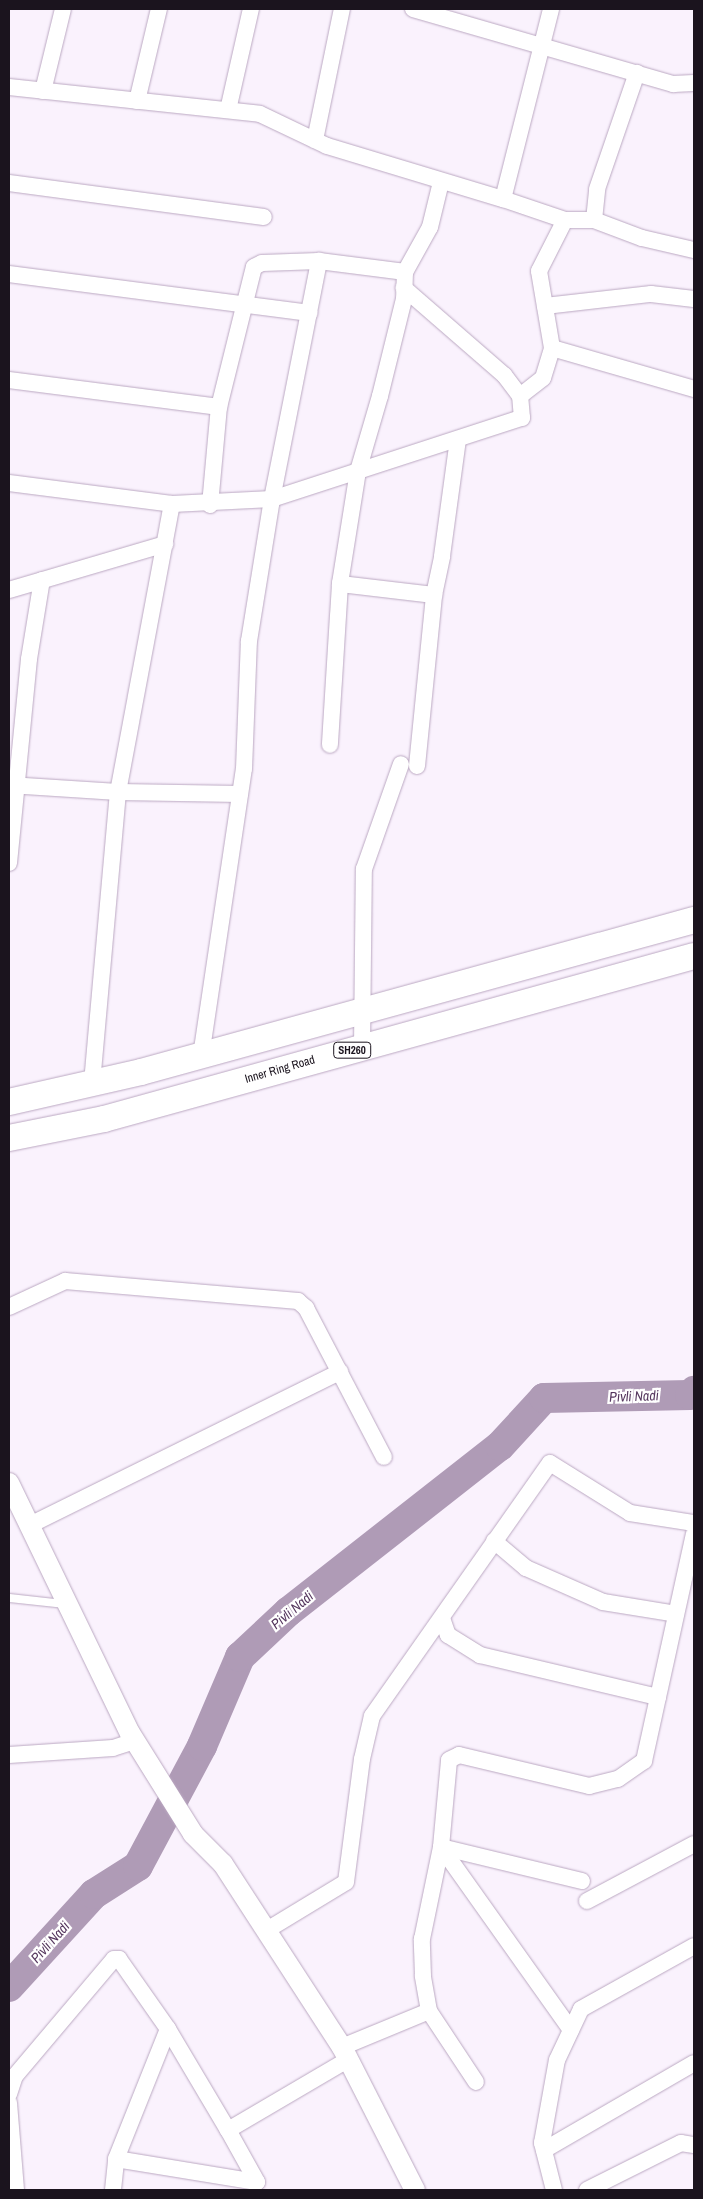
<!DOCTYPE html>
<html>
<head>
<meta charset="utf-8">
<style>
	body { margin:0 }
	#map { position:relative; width:703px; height:2199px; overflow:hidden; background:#faf2fd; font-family:"Archivo Narrow",sans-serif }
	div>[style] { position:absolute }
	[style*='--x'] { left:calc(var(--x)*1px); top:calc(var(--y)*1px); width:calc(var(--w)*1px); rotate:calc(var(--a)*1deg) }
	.river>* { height:30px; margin:-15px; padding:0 15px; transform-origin:15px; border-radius:15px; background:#af9bb6 }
	.roads { filter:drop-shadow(0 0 1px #bba8c2) drop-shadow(0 0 1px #bba8c2) }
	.service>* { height:8px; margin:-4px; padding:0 4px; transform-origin:4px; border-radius:4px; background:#fff }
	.minor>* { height:16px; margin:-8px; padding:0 8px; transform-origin:8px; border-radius:8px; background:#fff }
	.tertiary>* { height:20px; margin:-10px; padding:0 10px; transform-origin:10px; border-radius:10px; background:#fff }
	.trunk>* { height:26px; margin:-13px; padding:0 13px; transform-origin:13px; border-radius:13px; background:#fff }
	span { translate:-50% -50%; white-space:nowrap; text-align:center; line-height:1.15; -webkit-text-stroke:4.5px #fff; paint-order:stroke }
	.shield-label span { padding:1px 4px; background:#fff; border:1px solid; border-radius:4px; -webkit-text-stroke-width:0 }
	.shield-label { font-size:11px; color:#1b141e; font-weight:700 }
	.street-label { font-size:12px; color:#1b141e }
	.water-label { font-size:14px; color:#55375e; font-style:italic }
	.frame { position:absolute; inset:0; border:10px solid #1b141e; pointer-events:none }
</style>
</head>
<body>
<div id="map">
	<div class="river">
		<i style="--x:9;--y:1987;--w:126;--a:-47.6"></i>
		<i style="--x:94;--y:1894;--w:52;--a:-32.5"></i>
		<i style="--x:138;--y:1866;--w:136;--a:-61.9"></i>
		<i style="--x:202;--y:1746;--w:97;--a:-66.9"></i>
		<i style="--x:240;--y:1657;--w:66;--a:-43.2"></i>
		<i style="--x:288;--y:1612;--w:269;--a:-38.1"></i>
		<i style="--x:500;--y:1446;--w:65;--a:-47.5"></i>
		<i style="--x:544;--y:1398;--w:146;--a:-1.2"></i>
		<i style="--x:690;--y:1395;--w:6;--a:-45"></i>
	</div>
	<div class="roads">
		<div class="service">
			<i style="--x:9;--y:1598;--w:55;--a:6.2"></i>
		</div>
		<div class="minor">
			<i style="--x:413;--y:9;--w:271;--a:16.1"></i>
			<i style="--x:673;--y:84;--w:21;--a:-3"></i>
			<i style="--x:9;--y:87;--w:252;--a:6.1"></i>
			<i style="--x:260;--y:114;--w:74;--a:25.5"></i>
			<i style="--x:327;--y:146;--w:184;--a:16.8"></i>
			<i style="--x:503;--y:199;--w:196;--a:-75.8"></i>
			<i style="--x:43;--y:91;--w:84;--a:-76.3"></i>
			<i style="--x:137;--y:101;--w:95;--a:-76.6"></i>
			<i style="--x:228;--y:110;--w:104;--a:-77.2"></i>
			<i style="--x:315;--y:140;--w:134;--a:-78.4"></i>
			<i style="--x:9;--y:183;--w:257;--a:7.6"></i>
			<i style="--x:503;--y:199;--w:65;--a:18.7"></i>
			<i style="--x:565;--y:220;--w:29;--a:0"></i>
			<i style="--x:594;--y:220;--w:31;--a:-84"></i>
			<i style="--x:597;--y:189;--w:123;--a:-71"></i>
			<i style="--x:594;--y:220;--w:51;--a:20.6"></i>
			<i style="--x:642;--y:238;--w:53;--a:13"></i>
			<i style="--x:405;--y:272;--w:51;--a:-60.9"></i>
			<i style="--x:430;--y:227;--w:46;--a:-76.3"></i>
			<i style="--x:9;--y:274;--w:303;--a:7.4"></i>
			<i style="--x:545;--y:306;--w:107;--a:-6.5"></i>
			<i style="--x:651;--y:294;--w:43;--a:6.6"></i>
			<i style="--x:552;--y:348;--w:148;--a:16.1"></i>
			<i style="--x:9;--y:380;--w:212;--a:7.3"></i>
			<i style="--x:520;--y:396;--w:29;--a:-38"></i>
			<i style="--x:543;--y:378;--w:31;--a:-73"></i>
			<i style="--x:552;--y:348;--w:78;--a:-99.6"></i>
			<i style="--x:539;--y:271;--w:57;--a:-63"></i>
			<i style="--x:9;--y:483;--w:164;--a:7.3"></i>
			<i style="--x:172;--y:504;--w:100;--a:-2.9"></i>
			<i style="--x:272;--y:499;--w:263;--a:-18"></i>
			<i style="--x:522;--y:418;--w:22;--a:-95"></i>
			<i style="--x:520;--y:396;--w:26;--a:-127"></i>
			<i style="--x:504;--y:375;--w:133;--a:-139"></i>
			<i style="--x:210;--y:505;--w:98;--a:-84.8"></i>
			<i style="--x:219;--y:407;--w:144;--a:-76"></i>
			<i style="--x:254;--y:267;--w:9;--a:-27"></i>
			<i style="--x:262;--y:263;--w:57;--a:-2"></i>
			<i style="--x:340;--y:584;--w:95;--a:6.7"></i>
			<i style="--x:9;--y:590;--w:163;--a:-16.4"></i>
			<i style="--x:417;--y:766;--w:172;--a:-84.3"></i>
			<i style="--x:434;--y:595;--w:40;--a:-78"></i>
			<i style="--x:442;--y:556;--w:118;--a:-82.2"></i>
			<i style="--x:9;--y:785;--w:109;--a:3.7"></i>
			<i style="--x:118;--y:792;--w:122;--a:0.9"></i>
			<i style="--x:9;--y:863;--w:205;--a:-84.4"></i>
			<i style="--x:29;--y:659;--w:80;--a:-80.7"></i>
			<i style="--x:362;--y:1047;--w:178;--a:-89.4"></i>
			<i style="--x:364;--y:869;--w:111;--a:-70.6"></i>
			<i style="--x:201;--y:1056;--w:290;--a:-81.5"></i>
			<i style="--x:244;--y:769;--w:128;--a:-87.8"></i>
			<i style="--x:249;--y:641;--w:144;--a:-80.8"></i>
			<i style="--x:272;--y:499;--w:243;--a:-78.8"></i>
			<i style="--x:319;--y:261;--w:87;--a:7.3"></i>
			<i style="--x:405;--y:272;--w:27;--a:92"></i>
			<i style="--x:404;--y:299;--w:100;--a:103.9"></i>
			<i style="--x:380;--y:396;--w:78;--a:106.3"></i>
			<i style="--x:358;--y:471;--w:114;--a:99.1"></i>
			<i style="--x:340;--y:584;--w:161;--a:93.6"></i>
			<i style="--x:92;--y:1083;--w:292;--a:-84.9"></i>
			<i style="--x:118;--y:792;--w:293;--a:-79.4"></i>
			<i style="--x:9;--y:1307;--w:62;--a:-24.9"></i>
			<i style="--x:65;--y:1281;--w:234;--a:4.9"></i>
			<i style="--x:298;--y:1301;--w:11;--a:41"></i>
			<i style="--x:306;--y:1308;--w:168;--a:62.4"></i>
			<i style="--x:30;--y:1525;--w:346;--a:-26.3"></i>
			<i style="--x:494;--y:1541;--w:42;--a:40.2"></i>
			<i style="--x:526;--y:1568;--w:84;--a:23.8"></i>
			<i style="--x:603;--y:1602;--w:74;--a:9.3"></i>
			<i style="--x:442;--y:1618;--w:18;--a:71"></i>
			<i style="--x:448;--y:1635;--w:38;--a:32"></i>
			<i style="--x:480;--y:1655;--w:183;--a:13.3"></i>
			<i style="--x:9;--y:1755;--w:104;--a:-3.9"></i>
			<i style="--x:113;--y:1748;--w:23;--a:-18"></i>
			<i style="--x:587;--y:1901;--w:121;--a:-28"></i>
			<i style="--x:267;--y:1930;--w:92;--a:-31.3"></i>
			<i style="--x:346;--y:1882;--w:124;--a:-82.6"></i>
			<i style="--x:362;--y:1759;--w:44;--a:-76.9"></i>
			<i style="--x:372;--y:1716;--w:309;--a:-54.9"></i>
			<i style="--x:550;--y:1463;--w:94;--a:32"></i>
			<i style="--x:630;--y:1513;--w:65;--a:8.9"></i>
			<i style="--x:429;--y:2011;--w:85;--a:56.5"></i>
			<i style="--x:571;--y:2030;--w:224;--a:-125.4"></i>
			<i style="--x:441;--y:1847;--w:145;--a:13.6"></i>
			<i style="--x:342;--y:2047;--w:94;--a:-22.5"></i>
			<i style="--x:429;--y:2011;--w:36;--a:-100"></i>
			<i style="--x:423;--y:1976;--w:37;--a:-92"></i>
			<i style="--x:422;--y:1939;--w:94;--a:-78.3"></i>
			<i style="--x:441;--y:1847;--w:87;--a:-84.7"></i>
			<i style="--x:449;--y:1760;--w:11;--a:-27"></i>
			<i style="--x:459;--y:1755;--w:134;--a:13.4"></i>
			<i style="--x:589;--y:1786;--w:30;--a:-14"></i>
			<i style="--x:618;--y:1779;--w:32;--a:-35"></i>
			<i style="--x:644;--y:1761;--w:232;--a:-77.6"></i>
			<i style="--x:9;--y:2094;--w:19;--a:-72"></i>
			<i style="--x:15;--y:2076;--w:153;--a:-49.8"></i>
			<i style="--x:114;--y:1959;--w:5;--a:0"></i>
			<i style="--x:119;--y:1959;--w:85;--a:55"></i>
			<i style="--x:168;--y:2029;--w:117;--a:59.3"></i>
			<i style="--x:228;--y:2130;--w:140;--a:-30.4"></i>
			<i style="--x:9;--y:2103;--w:87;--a:85.4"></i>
			<i style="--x:544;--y:2150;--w:173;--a:-30.1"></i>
			<i style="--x:116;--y:2159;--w:143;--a:9.3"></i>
			<i style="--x:257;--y:2182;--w:60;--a:-119.1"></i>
			<i style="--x:113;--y:2190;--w:31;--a:-84"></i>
			<i style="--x:116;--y:2159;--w:140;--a:-68.2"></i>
			<i style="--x:554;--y:2190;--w:49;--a:-104.3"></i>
			<i style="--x:542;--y:2143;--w:84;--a:-79.8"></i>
			<i style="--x:557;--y:2060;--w:56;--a:-64.8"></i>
			<i style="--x:581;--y:2009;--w:129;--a:-29.1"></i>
			<i style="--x:587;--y:2190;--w:105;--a:-26.6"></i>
			<i style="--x:681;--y:2143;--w:13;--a:9"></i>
		</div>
		<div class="tertiary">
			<i style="--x:9;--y:1483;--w:278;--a:64.2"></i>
			<i style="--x:130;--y:1733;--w:119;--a:58"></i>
			<i style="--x:193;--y:1834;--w:42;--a:45"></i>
			<i style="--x:223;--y:1864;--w:218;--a:57"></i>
			<i style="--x:342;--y:2047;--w:161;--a:63"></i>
		</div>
		<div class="trunk">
			<i style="--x:9;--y:1102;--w:135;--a:-12.8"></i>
			<i style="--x:141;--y:1072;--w:574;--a:-15.37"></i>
			<i style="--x:9;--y:1138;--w:97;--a:-11.3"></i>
			<i style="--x:104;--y:1119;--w:612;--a:-15.44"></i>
		</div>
	</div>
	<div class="shield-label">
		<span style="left:352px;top:1050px">SH260</span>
	</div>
	<div class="street-label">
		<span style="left:280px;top:1070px;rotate:-16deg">Inner Ring Road</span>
	</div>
	<div class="water-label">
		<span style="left:634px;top:1396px;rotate:-2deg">Pivli Nadi</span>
		<span style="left:292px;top:1610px;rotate:-40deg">Pivli Nadi</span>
		<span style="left:50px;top:1942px;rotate:-48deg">Pivli Nadi</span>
	</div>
	<div class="frame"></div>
</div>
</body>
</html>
